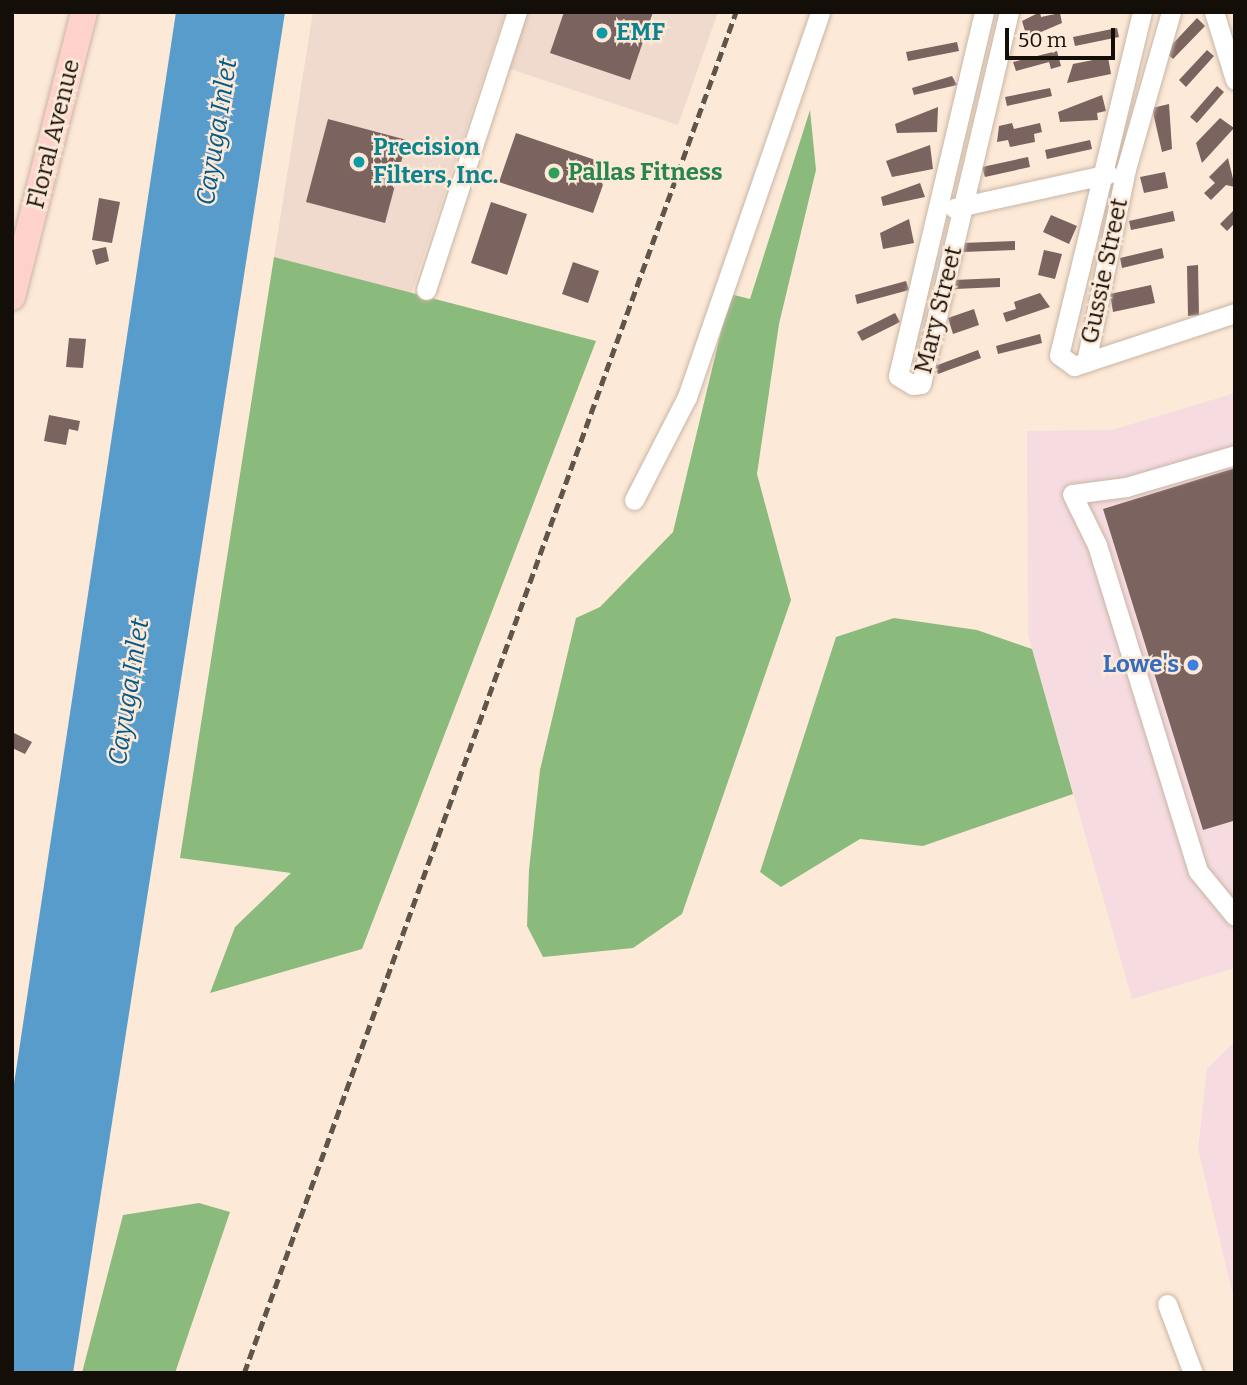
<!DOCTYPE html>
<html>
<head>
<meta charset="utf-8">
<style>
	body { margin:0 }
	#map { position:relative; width:1247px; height:1385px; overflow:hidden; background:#fde9d7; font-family:Bitter,serif }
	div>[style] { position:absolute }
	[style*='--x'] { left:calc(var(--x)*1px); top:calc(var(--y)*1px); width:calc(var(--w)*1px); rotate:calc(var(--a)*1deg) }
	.commercial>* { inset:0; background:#f6dbe0 }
	.industrial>* { inset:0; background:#f0dacd }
	.forest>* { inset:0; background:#8bba7d }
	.water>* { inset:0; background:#579ccb }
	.building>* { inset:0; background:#7b635f }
	.roads { filter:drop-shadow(0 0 2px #c8b5a4) drop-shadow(0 0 2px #c8b5a4) }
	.minor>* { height:19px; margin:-9.5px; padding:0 9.5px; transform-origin:9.5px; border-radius:9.5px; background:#fff }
	.major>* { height:26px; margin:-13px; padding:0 13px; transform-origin:13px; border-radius:13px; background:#fed1cb }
	.rail>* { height:4.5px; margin-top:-2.25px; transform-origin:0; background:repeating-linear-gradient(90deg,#5f554b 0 10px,transparent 0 15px) }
	.dots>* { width:19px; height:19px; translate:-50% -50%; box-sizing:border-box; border:4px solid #fde9d7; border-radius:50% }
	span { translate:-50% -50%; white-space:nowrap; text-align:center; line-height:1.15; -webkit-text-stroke:5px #fde9d7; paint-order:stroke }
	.culture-label { font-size:24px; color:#0d838f; font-weight:700 }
	.left { translate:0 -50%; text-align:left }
	.street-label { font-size:24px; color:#140e08 }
	.leisure-label { font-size:24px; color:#27864d; font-weight:700 }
	.shop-label { font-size:24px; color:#366cbe; font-weight:700 }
	.right { translate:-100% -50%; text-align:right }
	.water-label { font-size:26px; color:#025b89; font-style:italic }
	.frame { position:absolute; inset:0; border:14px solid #140e08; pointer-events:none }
	.scale { position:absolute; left:1005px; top:28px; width:110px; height:32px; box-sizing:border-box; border:4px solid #140e08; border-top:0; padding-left:9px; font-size:21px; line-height:24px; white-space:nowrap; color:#140e08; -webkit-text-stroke:5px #fde9d7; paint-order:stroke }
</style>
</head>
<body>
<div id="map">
	<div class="commercial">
		<i style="clip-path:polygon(1235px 393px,1235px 968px,1132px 999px,1028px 634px,1027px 431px,1112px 430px)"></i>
		<i style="clip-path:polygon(1235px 1041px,1235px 1303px,1198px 1149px,1207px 1069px)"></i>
	</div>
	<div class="industrial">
		<i style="clip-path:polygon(313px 12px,505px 12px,410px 297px,274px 257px)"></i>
		<i style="clip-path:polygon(527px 12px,718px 12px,678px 125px,507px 68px)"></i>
	</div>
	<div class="forest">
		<i style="clip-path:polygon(810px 110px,816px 170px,779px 324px,757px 474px,791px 600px,682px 914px,633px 948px,543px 957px,527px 926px,529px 870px,540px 770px,576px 618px,600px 607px,673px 532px,730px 294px,750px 299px)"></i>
		<i style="clip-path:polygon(274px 257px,596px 341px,362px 949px,210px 993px,235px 927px,291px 873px,180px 858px)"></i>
		<i style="clip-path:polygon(894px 618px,977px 630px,1032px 649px,1073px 794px,923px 846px,860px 839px,781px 887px,760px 872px,836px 637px)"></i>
		<i style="clip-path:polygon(199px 1203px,230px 1212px,175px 1373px,82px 1373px,123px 1215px)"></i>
	</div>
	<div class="water">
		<i style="clip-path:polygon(176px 12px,285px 12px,73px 1373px,12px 1373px,12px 1097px)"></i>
	</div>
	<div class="building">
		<i style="clip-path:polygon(564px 12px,653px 12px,630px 80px,550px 53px)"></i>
		<i style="clip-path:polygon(1040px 12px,1041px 17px,1060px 13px,1062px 23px,1027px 38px,1022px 21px)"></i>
		<i style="clip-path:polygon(1197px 18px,1205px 26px,1173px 59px,1165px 52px)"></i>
		<i style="clip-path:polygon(1117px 28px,1119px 37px,1075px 46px,1073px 37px)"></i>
		<i style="clip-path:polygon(957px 42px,959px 51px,908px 61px,906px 52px)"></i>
		<i style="clip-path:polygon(1207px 50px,1214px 56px,1186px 87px,1179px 80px)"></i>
		<i style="clip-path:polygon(1057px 51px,1061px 66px,1051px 69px,1049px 62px,1016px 71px,1013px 62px)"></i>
		<i style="clip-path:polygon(1108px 57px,1111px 74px,1067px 83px,1073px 64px)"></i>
		<i style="clip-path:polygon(952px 76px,957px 85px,914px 95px,912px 88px)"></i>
		<i style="clip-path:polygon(1217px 86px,1224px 92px,1197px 123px,1190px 117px)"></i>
		<i style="clip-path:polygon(1050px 88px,1052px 96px,1007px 106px,1005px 97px)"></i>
		<i style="clip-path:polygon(1102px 95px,1106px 111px,1097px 113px,1098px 120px,1060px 122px,1058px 112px)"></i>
		<i style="clip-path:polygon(1169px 104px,1172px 149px,1162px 152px,1152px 108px)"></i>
		<i style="clip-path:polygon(938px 107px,937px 132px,897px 133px,895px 124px)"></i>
		<i style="clip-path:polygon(1220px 118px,1234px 128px,1202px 163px,1196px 143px)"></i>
		<i style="clip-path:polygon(328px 119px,407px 140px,385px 223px,306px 202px)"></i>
		<i style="clip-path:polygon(1012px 123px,1014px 129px,1040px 123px,1042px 132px,1034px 134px,1035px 142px,1010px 147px,1008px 140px,997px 142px,999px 126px)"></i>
		<i style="clip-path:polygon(516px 133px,610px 165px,593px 213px,499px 182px)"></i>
		<i style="clip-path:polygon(1090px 140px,1092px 149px,1047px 159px,1045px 150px)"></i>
		<i style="clip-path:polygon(930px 145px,933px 169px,892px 177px,886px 161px)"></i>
		<i style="clip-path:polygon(1028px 157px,1030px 167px,985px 177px,982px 167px)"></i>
		<i style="clip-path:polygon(1228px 158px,1235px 187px,1226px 185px,1211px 200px,1204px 193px,1215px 183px,1209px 177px)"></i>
		<i style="clip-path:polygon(1165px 172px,1168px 188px,1144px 193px,1140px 177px)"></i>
		<i style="clip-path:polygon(920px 183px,925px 197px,883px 206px,881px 197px)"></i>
		<i style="clip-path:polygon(99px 198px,120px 202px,112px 243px,92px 240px)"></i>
		<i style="clip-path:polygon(491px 202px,527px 214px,507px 275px,471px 263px)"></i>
		<i style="clip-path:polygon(1235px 209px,1235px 223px,1227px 231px,1220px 224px)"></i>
		<i style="clip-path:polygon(1173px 211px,1175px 221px,1131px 230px,1129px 221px)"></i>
		<i style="clip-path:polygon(1051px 215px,1077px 226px,1069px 244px,1043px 232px)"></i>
		<i style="clip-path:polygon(909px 219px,914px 243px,883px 249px,880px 233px)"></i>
		<i style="clip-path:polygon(1015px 241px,1015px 250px,963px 252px,962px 243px)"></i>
		<i style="clip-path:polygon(106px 247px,109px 261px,96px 265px,92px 250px)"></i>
		<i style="clip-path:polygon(1162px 248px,1164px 258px,1122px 268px,1120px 258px)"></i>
		<i style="clip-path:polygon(1044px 250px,1062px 254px,1055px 279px,1038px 275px)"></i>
		<i style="clip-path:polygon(573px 262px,599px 271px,588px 303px,562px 294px)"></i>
		<i style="clip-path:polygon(1198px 265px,1199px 315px,1188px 316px,1187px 266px)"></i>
		<i style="clip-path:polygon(1000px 278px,1000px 287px,955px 289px,954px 280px)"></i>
		<i style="clip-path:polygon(906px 281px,909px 290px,857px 304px,855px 295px)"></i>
		<i style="clip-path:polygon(1151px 285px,1155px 303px,1113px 312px,1110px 294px)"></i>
		<i style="clip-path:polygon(1040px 293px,1050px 307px,1006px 322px,1003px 313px,1016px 309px,1014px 302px)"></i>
		<i style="clip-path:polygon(974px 309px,979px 325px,953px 334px,948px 318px)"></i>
		<i style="clip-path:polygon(895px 313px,900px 322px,862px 341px,857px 332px)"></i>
		<i style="clip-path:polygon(1040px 334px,1042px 343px,998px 354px,996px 346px)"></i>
		<i style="clip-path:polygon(69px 338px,86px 339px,83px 368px,66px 367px)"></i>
		<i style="clip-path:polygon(978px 350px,981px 358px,938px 374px,935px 366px)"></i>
		<i style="clip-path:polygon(49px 415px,80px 421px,78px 431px,69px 429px,66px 445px,44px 441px)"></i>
		<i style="clip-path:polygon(1235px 468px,1235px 825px,1233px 821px,1203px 830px,1103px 509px)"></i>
		<i style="clip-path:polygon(12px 732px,32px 742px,25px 754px,12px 748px)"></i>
	</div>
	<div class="roads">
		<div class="minor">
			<i style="--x:984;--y:12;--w:374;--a:103.3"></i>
			<i style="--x:898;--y:376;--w:17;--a:31"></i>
			<i style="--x:913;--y:385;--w:8;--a:-7"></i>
			<i style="--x:921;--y:384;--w:382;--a:-76.7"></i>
			<i style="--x:1142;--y:12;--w:353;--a:103.6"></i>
			<i style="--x:1059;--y:355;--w:19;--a:36"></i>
			<i style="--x:1074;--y:366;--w:169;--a:-18.2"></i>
			<i style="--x:1214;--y:12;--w:71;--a:72.8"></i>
			<i style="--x:954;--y:208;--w:158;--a:-12.4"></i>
			<i style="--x:426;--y:290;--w:293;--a:-71.9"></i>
			<i style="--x:1086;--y:362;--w:197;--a:-78.3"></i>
			<i style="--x:1126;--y:169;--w:163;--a:-74"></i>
			<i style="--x:1235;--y:455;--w:114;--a:163.6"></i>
			<i style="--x:1126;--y:487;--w:54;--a:172.6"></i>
			<i style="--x:1072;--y:494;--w:57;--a:63.9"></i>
			<i style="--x:1097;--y:545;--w:341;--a:72.8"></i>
			<i style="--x:1198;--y:871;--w:58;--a:50.6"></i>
			<i style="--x:634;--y:500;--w:116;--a:-62.8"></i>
			<i style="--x:687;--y:397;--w:407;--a:-70.9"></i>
			<i style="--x:1167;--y:1304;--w:74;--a:69.4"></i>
		</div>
		<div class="major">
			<i style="--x:12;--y:297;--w:294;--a:-75.8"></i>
		</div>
	</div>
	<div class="rail">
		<i style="--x:244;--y:1373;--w:1447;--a:-70.13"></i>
	</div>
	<div class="dots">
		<i style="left:602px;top:33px;background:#0f9aa8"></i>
		<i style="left:359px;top:162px;background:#0f9aa8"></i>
		<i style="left:554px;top:173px;background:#2e9e5b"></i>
		<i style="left:1193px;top:665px;background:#3f7fe0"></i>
	</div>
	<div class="culture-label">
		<span class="left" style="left:616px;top:33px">EMF</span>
		<span class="left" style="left:373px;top:162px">Precision<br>Filters, Inc.</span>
	</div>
	<div class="street-label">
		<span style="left:54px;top:134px;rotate:-76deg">Floral Avenue</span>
		<span style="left:1105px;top:271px;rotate:-78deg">Gussie Street</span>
		<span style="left:939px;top:310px;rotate:-76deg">Mary Street</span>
	</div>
	<div class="leisure-label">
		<span class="left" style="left:568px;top:173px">Pallas Fitness</span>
	</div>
	<div class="shop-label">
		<span class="right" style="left:1179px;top:665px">Lowe's</span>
	</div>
	<div class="water-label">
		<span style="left:217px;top:132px;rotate:-81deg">Cayuga Inlet</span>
		<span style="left:129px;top:692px;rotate:-81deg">Cayuga Inlet</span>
	</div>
	<div class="frame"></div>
	<div class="scale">50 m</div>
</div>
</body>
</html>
